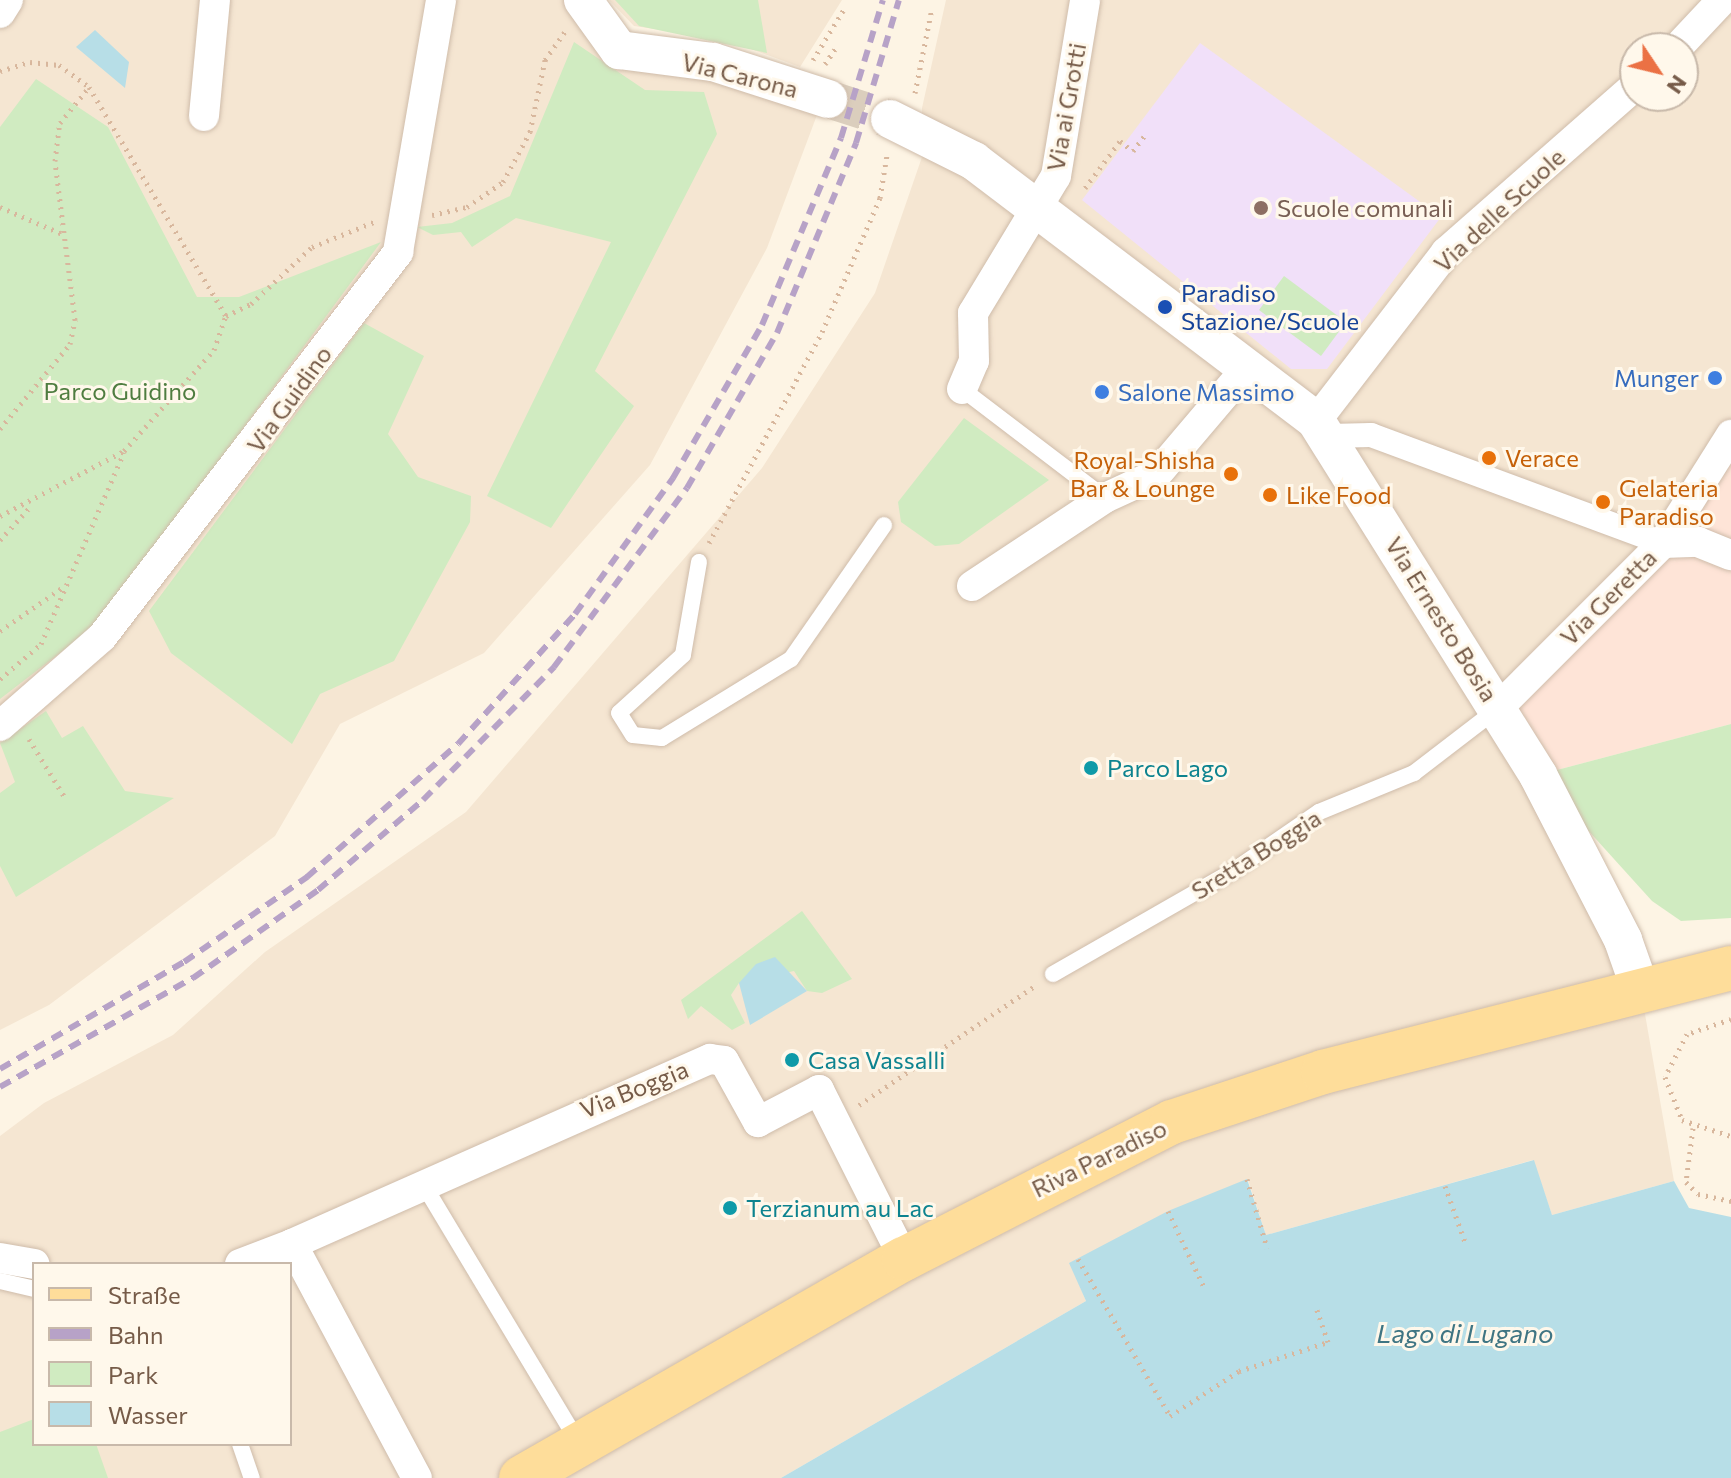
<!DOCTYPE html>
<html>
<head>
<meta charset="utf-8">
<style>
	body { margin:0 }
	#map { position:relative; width:1731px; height:1478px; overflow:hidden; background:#fdf4e4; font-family:Commissioner,sans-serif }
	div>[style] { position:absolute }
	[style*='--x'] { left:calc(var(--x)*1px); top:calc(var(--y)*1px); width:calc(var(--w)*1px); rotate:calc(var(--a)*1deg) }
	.residential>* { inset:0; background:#f5e6d2 }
	.commercial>* { inset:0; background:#fee4d7 }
	.education>* { inset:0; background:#f1e0f9 }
	.green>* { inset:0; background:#d0ebc1 }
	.water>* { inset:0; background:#b7dee7 }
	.tertiary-tunnel>* { height:38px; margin-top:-19px; transform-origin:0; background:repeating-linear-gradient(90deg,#dbcebd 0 38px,transparent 0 57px) }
	.path>* { height:5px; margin-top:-2.5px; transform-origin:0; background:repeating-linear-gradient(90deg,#d8b79d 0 2px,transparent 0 8px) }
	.roads { filter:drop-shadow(0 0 2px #cfbcaa) drop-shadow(0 0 2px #cfbcaa) }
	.service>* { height:16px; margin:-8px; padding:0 8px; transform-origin:8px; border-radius:8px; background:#fff }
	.pedestrian>* { height:24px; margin:-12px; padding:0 12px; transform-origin:12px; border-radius:12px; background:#fff }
	.minor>* { height:30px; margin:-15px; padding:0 15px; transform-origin:15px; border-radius:15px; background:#fff }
	.tertiary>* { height:38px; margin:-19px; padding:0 19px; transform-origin:19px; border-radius:19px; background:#fff }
	.primary>* { height:44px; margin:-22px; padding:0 22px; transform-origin:22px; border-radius:22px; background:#fedd9a }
	.rail>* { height:6px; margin-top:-3px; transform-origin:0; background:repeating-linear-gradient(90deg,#b7a2c7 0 12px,transparent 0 20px) }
	.dots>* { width:22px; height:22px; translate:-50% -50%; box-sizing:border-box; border:4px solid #fff8eb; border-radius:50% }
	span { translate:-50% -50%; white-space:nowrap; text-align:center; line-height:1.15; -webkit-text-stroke:6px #fff8eb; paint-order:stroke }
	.street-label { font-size:24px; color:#765b48 }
	.education-label { font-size:24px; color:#785e54 }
	.left { translate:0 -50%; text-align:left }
	.transit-label { font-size:24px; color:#164399 }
	.shop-label { font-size:24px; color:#366cbe }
	.right { translate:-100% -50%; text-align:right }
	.park-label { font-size:24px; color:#4f7d40 }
	.food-label { font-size:24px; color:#c56008 }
	.culture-label { font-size:24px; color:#0d838f }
	.water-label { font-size:26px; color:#3f7583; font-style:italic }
	.legend { position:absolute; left:32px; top:1262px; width:260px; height:184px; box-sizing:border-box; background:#fff8eb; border:2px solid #c8b9aa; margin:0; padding:10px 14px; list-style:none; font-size:24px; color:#765b48 }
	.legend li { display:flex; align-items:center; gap:16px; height:40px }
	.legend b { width:40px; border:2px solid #c8b9aa }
	.north { position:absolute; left:1619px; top:32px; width:80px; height:80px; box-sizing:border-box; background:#fff8eb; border:2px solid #c8b9aa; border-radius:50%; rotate:125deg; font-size:22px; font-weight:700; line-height:32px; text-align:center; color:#765b48 }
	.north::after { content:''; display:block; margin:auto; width:28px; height:36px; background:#eb7144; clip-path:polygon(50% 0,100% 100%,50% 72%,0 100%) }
</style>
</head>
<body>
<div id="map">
	<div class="residential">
		<i style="clip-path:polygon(0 0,583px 0,601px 34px,817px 115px,767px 248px,650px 465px,484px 653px,340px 724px,275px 836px,49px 1005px,0 1030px)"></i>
		<i style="clip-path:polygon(609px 0,842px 0,800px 67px,724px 39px,634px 26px)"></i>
		<i style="clip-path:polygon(evenodd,946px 0,1731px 0,1731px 435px,1711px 468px,1498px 708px,1641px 991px,1674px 1181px,1552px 1215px,1533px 1160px,1266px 1235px,1248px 1180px,1070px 1263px,1086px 1301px,781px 1478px,0 1478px,0 1136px,44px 1103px,173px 1035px,265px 952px,466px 812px,762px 468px,875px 293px,922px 157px,922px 108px,946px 0,1635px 48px,1683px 48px,1683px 96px,1635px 96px,1635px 48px,946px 0,34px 1264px,290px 1264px,290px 1444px,34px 1444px,34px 1264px)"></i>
	</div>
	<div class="commercial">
		<i style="clip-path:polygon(1731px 435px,1731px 724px,1538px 775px,1498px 708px,1663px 543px)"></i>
	</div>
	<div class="education">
		<i style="clip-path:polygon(1200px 43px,1441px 217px,1327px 369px,1291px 369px,1082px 200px)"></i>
	</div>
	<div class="green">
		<i style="clip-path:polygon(615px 0,758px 0,767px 53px,639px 26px)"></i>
		<i style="clip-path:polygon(574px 42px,645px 90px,704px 92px,717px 134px,595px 371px,634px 406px,551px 528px,487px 496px,611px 242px,516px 218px,472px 247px,461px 232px,433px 235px,417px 227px,452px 223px,510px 196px)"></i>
		<i style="clip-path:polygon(36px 79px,108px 127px,197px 297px,239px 297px,381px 242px,100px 622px,0 699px,0 127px)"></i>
		<i style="clip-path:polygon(1284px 276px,1346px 322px,1321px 356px,1259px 310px)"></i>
		<i style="clip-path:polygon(364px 323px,424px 356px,388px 434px,418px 477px,471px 496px,470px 522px,394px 661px,320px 694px,292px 744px,171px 653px,149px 611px)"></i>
		<i style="clip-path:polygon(964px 418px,1049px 480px,959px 544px,935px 546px,901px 522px,898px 502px)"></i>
		<i style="clip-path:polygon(46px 711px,62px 738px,83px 726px,125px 791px,174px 798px,16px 897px,0 866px,0 793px,15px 782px,0 743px)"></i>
		<i style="clip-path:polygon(1731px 724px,1731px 918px,1681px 921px,1652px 901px,1538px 775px)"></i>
		<i style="clip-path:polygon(802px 911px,852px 979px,822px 993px,807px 991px,794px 971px,739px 983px,731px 995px,745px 1023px,732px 1030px,701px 1006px,688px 1019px,681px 1000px)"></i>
		<i style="clip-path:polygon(34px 1419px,34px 1444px,96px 1444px,108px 1478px,0 1478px,0 1432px)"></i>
	</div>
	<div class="water">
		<i style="clip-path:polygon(95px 30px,129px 62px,125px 88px,76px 47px)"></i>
		<i style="clip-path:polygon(775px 957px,807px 991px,750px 1025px,739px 983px,756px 964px)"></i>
		<i style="clip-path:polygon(1534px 1160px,1552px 1215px,1674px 1181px,1689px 1208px,1731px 1217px,1731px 1478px,781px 1478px,1086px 1301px,1069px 1263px,1168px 1211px,1247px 1179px,1266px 1235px)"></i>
	</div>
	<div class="tertiary-tunnel">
		<i style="--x:828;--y:99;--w:65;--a:17.9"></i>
	</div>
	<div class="path">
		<i style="--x:813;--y:60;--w:63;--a:-58.6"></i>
		<i style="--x:825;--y:64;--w:22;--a:-56"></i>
		<i style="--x:0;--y:71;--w:31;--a:-17"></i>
		<i style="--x:30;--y:62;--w:29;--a:6"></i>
		<i style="--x:59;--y:65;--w:37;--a:36"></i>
		<i style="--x:89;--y:87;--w:267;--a:59.1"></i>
		<i style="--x:226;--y:316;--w:28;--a:-26"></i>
		<i style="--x:251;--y:304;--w:83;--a:-43.1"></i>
		<i style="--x:312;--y:247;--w:67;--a:-22"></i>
		<i style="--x:915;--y:93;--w:87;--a:-78.7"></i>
		<i style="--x:1085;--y:188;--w:59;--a:-53.3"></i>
		<i style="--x:1120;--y:141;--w:16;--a:38"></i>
		<i style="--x:1133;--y:151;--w:20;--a:-53"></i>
		<i style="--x:0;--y:207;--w:71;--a:23.3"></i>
		<i style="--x:432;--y:215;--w:36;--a:-13"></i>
		<i style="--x:467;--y:207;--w:44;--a:-34.8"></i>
		<i style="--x:503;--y:182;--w:57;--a:-61.6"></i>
		<i style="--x:530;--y:132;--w:74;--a:-78.2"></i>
		<i style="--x:545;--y:60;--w:35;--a:-55"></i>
		<i style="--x:0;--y:429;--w:110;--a:-50.5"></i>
		<i style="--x:70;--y:344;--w:25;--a:-78"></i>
		<i style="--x:75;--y:320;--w:160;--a:-97.2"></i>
		<i style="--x:55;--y:161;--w:38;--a:-83"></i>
		<i style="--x:60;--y:123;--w:46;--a:-51.1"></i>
		<i style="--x:0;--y:516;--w:140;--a:-27.7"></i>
		<i style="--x:124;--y:451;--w:135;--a:-48.3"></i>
		<i style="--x:214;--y:350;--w:36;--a:-71"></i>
		<i style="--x:0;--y:540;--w:46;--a:-47.6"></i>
		<i style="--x:709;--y:543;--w:239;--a:-61.8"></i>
		<i style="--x:822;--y:332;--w:146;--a:-66.6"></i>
		<i style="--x:880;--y:198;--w:44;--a:-80.8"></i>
		<i style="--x:0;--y:631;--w:77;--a:-34.9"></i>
		<i style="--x:0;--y:679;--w:54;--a:-40.5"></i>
		<i style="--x:41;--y:644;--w:209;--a:-66.6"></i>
		<i style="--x:29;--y:739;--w:67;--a:58.4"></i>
		<i style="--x:1731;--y:1019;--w:46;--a:161.2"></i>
		<i style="--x:1687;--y:1034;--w:48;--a:117.1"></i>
		<i style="--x:1665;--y:1077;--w:46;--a:68.4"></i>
		<i style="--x:1682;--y:1120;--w:52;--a:18.1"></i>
		<i style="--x:859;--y:1105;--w:214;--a:-34.1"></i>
		<i style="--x:1693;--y:1128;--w:54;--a:97.4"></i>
		<i style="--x:1686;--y:1182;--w:17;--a:45"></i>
		<i style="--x:1698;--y:1194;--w:34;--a:12"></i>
		<i style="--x:1247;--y:1179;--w:72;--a:73.8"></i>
		<i style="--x:1445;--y:1186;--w:59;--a:70.3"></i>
		<i style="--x:1168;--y:1211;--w:84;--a:64.7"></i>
		<i style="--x:1078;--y:1259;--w:182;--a:59.6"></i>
		<i style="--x:1170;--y:1416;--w:82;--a:-33.1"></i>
		<i style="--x:1239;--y:1371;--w:94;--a:-18"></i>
		<i style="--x:1328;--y:1342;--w:36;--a:-109"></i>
	</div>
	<div class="roads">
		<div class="service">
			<i style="--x:962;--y:389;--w:180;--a:37.3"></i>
			<i style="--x:699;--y:562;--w:94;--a:99.8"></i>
			<i style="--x:683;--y:655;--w:86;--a:137.8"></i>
			<i style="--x:619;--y:713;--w:26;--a:58"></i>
			<i style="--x:633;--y:735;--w:29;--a:6"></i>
			<i style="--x:662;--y:738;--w:151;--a:-31.5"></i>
			<i style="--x:791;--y:659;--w:163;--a:-55.2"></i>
			<i style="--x:1053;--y:974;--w:207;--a:-29.8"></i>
			<i style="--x:1233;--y:871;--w:104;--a:-34.5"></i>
			<i style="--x:1319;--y:812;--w:103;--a:-22.3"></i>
			<i style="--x:1414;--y:773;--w:103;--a:-37.5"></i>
			<i style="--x:422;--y:1182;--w:305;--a:59"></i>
			<i style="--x:0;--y:1281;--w:35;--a:13"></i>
			<i style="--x:240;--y:1444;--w:36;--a:71"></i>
		</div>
		<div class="pedestrian">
			<i style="--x:1329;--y:436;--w:42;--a:-1.4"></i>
			<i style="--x:1371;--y:435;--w:311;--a:20.3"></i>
		</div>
		<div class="minor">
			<i style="--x:0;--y:13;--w:15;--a:-58"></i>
			<i style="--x:1677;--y:48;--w:66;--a:-46.8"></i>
			<i style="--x:204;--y:116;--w:117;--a:-84.6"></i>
			<i style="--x:962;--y:389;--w:30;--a:-67"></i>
			<i style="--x:974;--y:361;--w:48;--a:-91.2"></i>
			<i style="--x:973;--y:313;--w:160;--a:-58.8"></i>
			<i style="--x:1056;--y:176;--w:178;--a:-80.6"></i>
			<i style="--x:1316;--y:421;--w:213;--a:-52.4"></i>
			<i style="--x:1446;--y:252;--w:252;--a:-41.3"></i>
			<i style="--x:1663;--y:543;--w:35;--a:-2"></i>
			<i style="--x:1698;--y:542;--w:35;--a:22"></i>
			<i style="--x:972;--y:586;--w:159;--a:-33.5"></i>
			<i style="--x:1105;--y:498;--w:57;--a:-24.8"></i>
			<i style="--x:1157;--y:474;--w:139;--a:-49.7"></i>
			<i style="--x:1498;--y:708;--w:233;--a:-45"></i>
			<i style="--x:1663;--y:543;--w:128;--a:-57.8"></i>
			<i style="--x:0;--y:726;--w:135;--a:-41.1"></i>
			<i style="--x:102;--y:637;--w:486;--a:-52.4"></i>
			<i style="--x:398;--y:252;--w:256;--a:-80.3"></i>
			<i style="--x:292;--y:1244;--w:457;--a:-23.9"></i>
			<i style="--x:710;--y:1059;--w:14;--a:8"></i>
			<i style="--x:724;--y:1061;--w:70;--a:60.9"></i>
			<i style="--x:758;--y:1122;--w:69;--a:-27.7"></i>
			<i style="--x:819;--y:1090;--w:189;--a:63.3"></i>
			<i style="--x:0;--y:1258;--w:35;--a:10"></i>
			<i style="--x:240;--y:1264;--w:56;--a:-21"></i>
			<i style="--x:292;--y:1244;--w:265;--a:61.9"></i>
		</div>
		<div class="tertiary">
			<i style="--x:583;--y:0;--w:62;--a:54.2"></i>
			<i style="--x:619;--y:50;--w:95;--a:7.3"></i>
			<i style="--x:713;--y:62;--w:121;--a:17.8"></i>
			<i style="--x:890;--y:119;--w:94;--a:26.6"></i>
			<i style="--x:974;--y:161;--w:430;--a:37.2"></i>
			<i style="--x:1316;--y:421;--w:418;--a:57.9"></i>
			<i style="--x:1538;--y:775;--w:186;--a:62.7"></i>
			<i style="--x:1623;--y:940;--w:54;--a:70.6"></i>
		</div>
		<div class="primary">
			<i style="--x:521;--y:1478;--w:441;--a:-29.8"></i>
			<i style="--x:904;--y:1259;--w:301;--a:-27.1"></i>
			<i style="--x:1172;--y:1122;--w:159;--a:-18.3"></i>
			<i style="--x:1323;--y:1072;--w:421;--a:-14.3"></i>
		</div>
	</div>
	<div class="rail">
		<i style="--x:0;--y:1069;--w:213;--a:-30.2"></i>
		<i style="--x:184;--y:962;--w:150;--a:-34.6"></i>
		<i style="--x:307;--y:877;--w:201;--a:-41.4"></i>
		<i style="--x:458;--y:744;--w:175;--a:-48"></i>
		<i style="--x:575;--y:614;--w:168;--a:-54.2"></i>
		<i style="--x:673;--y:478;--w:177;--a:-59.8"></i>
		<i style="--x:762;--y:325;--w:203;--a:-67.1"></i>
		<i style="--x:841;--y:138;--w:144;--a:-73.1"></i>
		<i style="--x:0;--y:1087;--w:222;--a:-29.5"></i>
		<i style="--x:193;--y:978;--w:153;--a:-35.1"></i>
		<i style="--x:318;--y:890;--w:138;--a:-40.6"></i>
		<i style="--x:423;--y:800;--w:187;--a:-45.4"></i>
		<i style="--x:554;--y:667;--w:223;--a:-53.4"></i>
		<i style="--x:687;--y:488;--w:179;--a:-59.9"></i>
		<i style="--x:777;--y:333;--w:206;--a:-67.4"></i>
		<i style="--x:856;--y:143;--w:149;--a:-73.3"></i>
	</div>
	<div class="dots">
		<i style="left:1261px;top:208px;background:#8d6e63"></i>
		<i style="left:1165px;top:307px;background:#1a4fb4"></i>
		<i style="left:1715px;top:378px;background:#3f7fe0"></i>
		<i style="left:1102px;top:392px;background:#3f7fe0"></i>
		<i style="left:1489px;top:458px;background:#e8710a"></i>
		<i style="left:1231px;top:474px;background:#e8710a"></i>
		<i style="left:1270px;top:495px;background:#e8710a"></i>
		<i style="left:1603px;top:502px;background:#e8710a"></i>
		<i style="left:1091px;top:768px;background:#0f9aa8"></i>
		<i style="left:792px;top:1060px;background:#0f9aa8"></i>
		<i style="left:730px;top:1208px;background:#0f9aa8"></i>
	</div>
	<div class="street-label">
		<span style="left:740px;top:75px;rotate:14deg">Via Carona</span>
		<span style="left:1066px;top:107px;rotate:-80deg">Via ai Grotti</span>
		<span style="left:1499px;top:210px;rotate:-43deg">Via delle Scuole</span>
		<span style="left:289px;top:399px;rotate:-54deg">Via Guidino</span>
		<span style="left:1608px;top:597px;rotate:-45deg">Via Geretta</span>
		<span style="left:1442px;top:619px;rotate:58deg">Via Ernesto Bosia</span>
		<span style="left:1256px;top:854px;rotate:-32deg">Sretta Boggia</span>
		<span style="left:634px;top:1089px;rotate:-22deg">Via Boggia</span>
		<span style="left:1099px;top:1158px;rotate:-26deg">Riva Paradiso</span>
	</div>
	<div class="education-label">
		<span class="left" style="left:1277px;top:208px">Scuole comunali</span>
	</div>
	<div class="transit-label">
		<span class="left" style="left:1181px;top:307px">Paradiso<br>Stazione/Scuole</span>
	</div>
	<div class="shop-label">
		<span class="right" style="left:1699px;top:378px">Munger</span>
		<span class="left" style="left:1118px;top:392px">Salone Massimo</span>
	</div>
	<div class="park-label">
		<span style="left:120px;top:391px">Parco Guidino</span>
	</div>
	<div class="food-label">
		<span class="left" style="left:1505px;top:458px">Verace</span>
		<span class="right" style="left:1215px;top:474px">Royal-Shisha<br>Bar &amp; Lounge</span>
		<span class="left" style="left:1619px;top:502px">Gelateria<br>Paradiso</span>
		<span class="left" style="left:1286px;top:495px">Like Food</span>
	</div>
	<div class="culture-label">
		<span class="left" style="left:1107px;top:768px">Parco Lago</span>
		<span class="left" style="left:808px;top:1060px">Casa Vassalli</span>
		<span class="left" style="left:746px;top:1208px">Terzianum au Lac</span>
	</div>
	<div class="water-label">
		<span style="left:1465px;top:1333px">Lago di Lugano</span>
	</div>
	<ul class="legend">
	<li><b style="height:10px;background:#fedd9a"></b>Straße</li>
	<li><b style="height:10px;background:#b7a2c7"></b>Bahn</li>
	<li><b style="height:22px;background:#d0ebc1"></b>Park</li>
	<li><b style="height:22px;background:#b7dee7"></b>Wasser</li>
	</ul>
	<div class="north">N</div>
</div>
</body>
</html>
